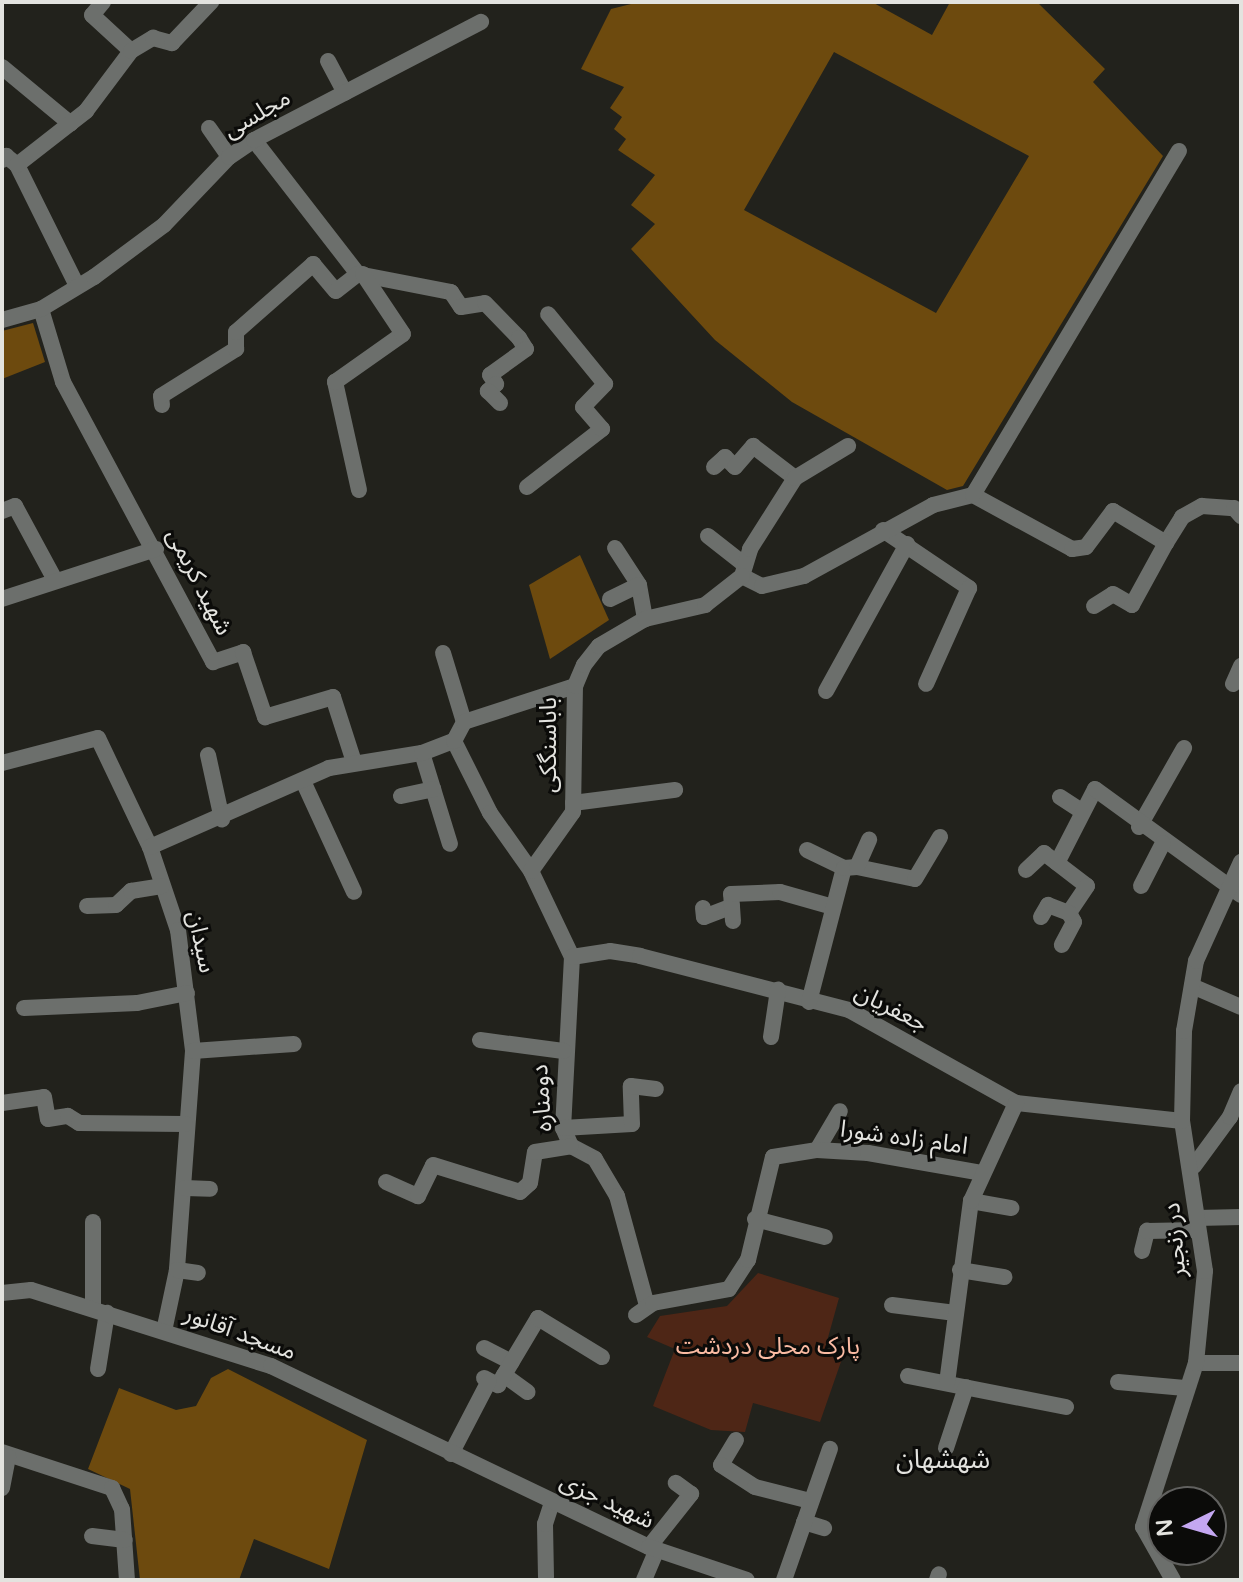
<!DOCTYPE html>
<html>
<head>
<meta charset="utf-8">
<style>
	body { margin:0 }
	#map { position:relative; width:1243px; height:1582px; overflow:hidden; background:#22221c; font-family:"Varela Round","Noto Sans Arabic",sans-serif }
	div>[style] { position:absolute }
	[style*='--x'] { left:calc(var(--x)*1px); top:calc(var(--y)*1px); width:calc(var(--w)*1px); rotate:calc(var(--a)*1deg) }
	.green>* { inset:0; background:#4e2616 }
	.building>* { inset:0; background:#6d4a0e }
	.minor>* { height:16px; margin:-8px; padding:0 8px; transform-origin:8px; border-radius:8px; background:#6c6f6c }
	.tertiary>* { height:16px; margin:-8px; padding:0 8px; transform-origin:8px; border-radius:8px; background:#6c6f6c }
	span { translate:-50% -50%; white-space:nowrap; text-align:center; line-height:1.15; -webkit-text-stroke:6px #0b0b09; paint-order:stroke }
	.street-label { font-size:24px; color:#e3e3df }
	.park-label { font-size:24px; color:#fbbba3 }
	.neighbourhood-label { font-size:26px; color:#e3e3df }
	.frame { position:absolute; inset:0; border:4px solid #e3e3df; pointer-events:none }
	.north { position:absolute; left:1147px; top:1486px; width:80px; height:80px; box-sizing:border-box; background:#0b0b09; border:2px solid #61615f; border-radius:50%; rotate:265deg; font-size:22px; font-weight:700; line-height:32px; text-align:center; color:#e3e3df }
	.north::after { content:''; display:block; margin:auto; width:28px; height:36px; background:#c4a7f1; clip-path:polygon(50% 0,100% 100%,50% 72%,0 100%) }
</style>
</head>
<body>
<div id="map">
	<div class="green">
		<i style="clip-path:polygon(758px 1273px,839px 1298px,824px 1352px,843px 1356px,820px 1422px,753px 1403px,745px 1432px,711px 1430px,653px 1406px,675px 1349px,647px 1337px,660px 1316px,727px 1306px)"></i>
	</div>
	<div class="building">
		<i style="clip-path:polygon(evenodd,639px 2px,872px 2px,932px 35px,950px 2px,1037px 2px,1105px 69px,1093px 82px,1163px 156px,963px 486px,947px 490px,792px 402px,715px 340px,631px 249px,655px 224px,631px 205px,655px 175px,618px 150px,626px 139px,614px 129px,622px 117px,610px 108px,624px 87px,581px 69px,611px 9px,639px 2px,834px 52px,1029px 156px,936px 313px,744px 210px,834px 52px)"></i>
		<i style="clip-path:polygon(33px 323px,45px 362px,2px 379px,2px 331px)"></i>
		<i style="clip-path:polygon(580px 555px,609px 620px,550px 659px,529px 585px)"></i>
		<i style="clip-path:polygon(228px 1369px,367px 1440px,329px 1569px,254px 1539px,239px 1580px,140px 1580px,130px 1489px,88px 1469px,119px 1388px,176px 1410px,196px 1406px,211px 1378px)"></i>
	</div>
	<div class="minor">
		<i style="--x:103;--y:2;--w:17;--a:130"></i>
		<i style="--x:92;--y:15;--w:53;--a:42.7"></i>
		<i style="--x:328;--y:61;--w:36;--a:62"></i>
		<i style="--x:2;--y:67;--w:89;--a:39.6"></i>
		<i style="--x:209;--y:128;--w:35;--a:55"></i>
		<i style="--x:254;--y:140;--w:170;--a:52.2"></i>
		<i style="--x:358;--y:274;--w:95;--a:11"></i>
		<i style="--x:451;--y:292;--w:18;--a:56"></i>
		<i style="--x:461;--y:307;--w:24;--a:-9"></i>
		<i style="--x:485;--y:303;--w:49;--a:45.8"></i>
		<i style="--x:519;--y:338;--w:13;--a:58"></i>
		<i style="--x:526;--y:349;--w:44;--a:144.2"></i>
		<i style="--x:490;--y:375;--w:11;--a:56"></i>
		<i style="--x:496;--y:384;--w:11;--a:139"></i>
		<i style="--x:488;--y:391;--w:17;--a:45"></i>
		<i style="--x:2;--y:160;--w:6;--a:-45"></i>
		<i style="--x:6;--y:156;--w:14;--a:39"></i>
		<i style="--x:17;--y:165;--w:135;--a:63.6"></i>
		<i style="--x:17;--y:165;--w:88;--a:-38"></i>
		<i style="--x:86;--y:111;--w:75;--a:-53.1"></i>
		<i style="--x:131;--y:51;--w:26;--a:-31"></i>
		<i style="--x:153;--y:38;--w:20;--a:15"></i>
		<i style="--x:172;--y:43;--w:57;--a:-46.4"></i>
		<i style="--x:41;--y:309;--w:76;--a:73.2"></i>
		<i style="--x:63;--y:382;--w:318;--a:61.8"></i>
		<i style="--x:213;--y:662;--w:32;--a:-18"></i>
		<i style="--x:243;--y:652;--w:69;--a:71.3"></i>
		<i style="--x:265;--y:717;--w:71;--a:-16.4"></i>
		<i style="--x:333;--y:697;--w:68;--a:72.1"></i>
		<i style="--x:2;--y:320;--w:41;--a:-15.8"></i>
		<i style="--x:41;--y:309;--w:62;--a:-31.1"></i>
		<i style="--x:94;--y:277;--w:87;--a:-36.6"></i>
		<i style="--x:164;--y:225;--w:94;--a:-46.3"></i>
		<i style="--x:229;--y:157;--w:30;--a:-34"></i>
		<i style="--x:254;--y:140;--w:256;--a:-27.5"></i>
		<i style="--x:162;--y:405;--w:9;--a:-96"></i>
		<i style="--x:161;--y:396;--w:89;--a:-32.1"></i>
		<i style="--x:236;--y:349;--w:17;--a:-90"></i>
		<i style="--x:236;--y:332;--w:103;--a:-41.4"></i>
		<i style="--x:313;--y:264;--w:35;--a:50"></i>
		<i style="--x:336;--y:291;--w:28;--a:-38"></i>
		<i style="--x:714;--y:467;--w:15;--a:-42"></i>
		<i style="--x:725;--y:457;--w:14;--a:45"></i>
		<i style="--x:735;--y:467;--w:28;--a:-49"></i>
		<i style="--x:753;--y:446;--w:53;--a:37.3"></i>
		<i style="--x:527;--y:487;--w:95;--a:-37.7"></i>
		<i style="--x:602;--y:429;--w:29;--a:-131"></i>
		<i style="--x:583;--y:407;--w:32;--a:-46"></i>
		<i style="--x:605;--y:384;--w:90;--a:-129.2"></i>
		<i style="--x:359;--y:490;--w:111;--a:-102.5"></i>
		<i style="--x:335;--y:382;--w:83;--a:-35.2"></i>
		<i style="--x:403;--y:334;--w:72;--a:-123.7"></i>
		<i style="--x:973;--y:495;--w:113;--a:28.6"></i>
		<i style="--x:1072;--y:549;--w:14;--a:-8"></i>
		<i style="--x:1086;--y:547;--w:45;--a:-53.1"></i>
		<i style="--x:1113;--y:511;--w:62;--a:31.1"></i>
		<i style="--x:1166;--y:543;--w:31;--a:-58"></i>
		<i style="--x:1182;--y:517;--w:23;--a:-29"></i>
		<i style="--x:1202;--y:506;--w:32;--a:4"></i>
		<i style="--x:1234;--y:508;--w:11;--a:49"></i>
		<i style="--x:2;--y:511;--w:14;--a:-21"></i>
		<i style="--x:15;--y:506;--w:82;--a:61.6"></i>
		<i style="--x:883;--y:530;--w:104;--a:34"></i>
		<i style="--x:969;--y:588;--w:105;--a:114.1"></i>
		<i style="--x:708;--y:536;--w:47;--a:38.1"></i>
		<i style="--x:615;--y:548;--w:44;--a:57"></i>
		<i style="--x:639;--y:585;--w:35;--a:80"></i>
		<i style="--x:742;--y:576;--w:22;--a:27"></i>
		<i style="--x:762;--y:586;--w:43;--a:-13.4"></i>
		<i style="--x:804;--y:576;--w:147;--a:-28.8"></i>
		<i style="--x:933;--y:505;--w:41;--a:-14"></i>
		<i style="--x:973;--y:495;--w:401;--a:-59.1"></i>
		<i style="--x:742;--y:576;--w:28;--a:-73"></i>
		<i style="--x:750;--y:549;--w:84;--a:-57.6"></i>
		<i style="--x:795;--y:478;--w:62;--a:-31.1"></i>
		<i style="--x:2;--y:599;--w:162;--a:-18"></i>
		<i style="--x:610;--y:599;--w:32;--a:-26"></i>
		<i style="--x:1094;--y:606;--w:22;--a:-32"></i>
		<i style="--x:1113;--y:594;--w:22;--a:30"></i>
		<i style="--x:1132;--y:605;--w:71;--a:-61.3"></i>
		<i style="--x:443;--y:653;--w:72;--a:73.1"></i>
		<i style="--x:1233;--y:684;--w:20;--a:-66"></i>
		<i style="--x:826;--y:691;--w:168;--a:-61.1"></i>
		<i style="--x:454;--y:741;--w:80;--a:63.4"></i>
		<i style="--x:490;--y:813;--w:71;--a:54.7"></i>
		<i style="--x:531;--y:871;--w:95;--a:64.5"></i>
		<i style="--x:572;--y:957;--w:171;--a:93"></i>
		<i style="--x:563;--y:1128;--w:20;--a:66"></i>
		<i style="--x:571;--y:1146;--w:27;--a:28"></i>
		<i style="--x:595;--y:1159;--w:43;--a:59.3"></i>
		<i style="--x:617;--y:1196;--w:114;--a:74.7"></i>
		<i style="--x:422;--y:753;--w:95;--a:72.9"></i>
		<i style="--x:208;--y:755;--w:66;--a:77.7"></i>
		<i style="--x:2;--y:763;--w:99;--a:-14.6"></i>
		<i style="--x:98;--y:738;--w:121;--a:64.5"></i>
		<i style="--x:150;--y:847;--w:88;--a:71.4"></i>
		<i style="--x:178;--y:930;--w:122;--a:82.9"></i>
		<i style="--x:193;--y:1051;--w:220;--a:94.2"></i>
		<i style="--x:177;--y:1270;--w:62;--a:102"></i>
		<i style="--x:303;--y:781;--w:122;--a:65.3"></i>
		<i style="--x:401;--y:796;--w:33;--a:-12"></i>
		<i style="--x:1060;--y:797;--w:27;--a:33"></i>
		<i style="--x:573;--y:803;--w:103;--a:-7.3"></i>
		<i style="--x:1139;--y:827;--w:91;--a:-60.3"></i>
		<i style="--x:150;--y:847;--w:196;--a:-23.8"></i>
		<i style="--x:329;--y:768;--w:94;--a:-9.2"></i>
		<i style="--x:422;--y:753;--w:34;--a:-21"></i>
		<i style="--x:454;--y:741;--w:21;--a:-62"></i>
		<i style="--x:464;--y:722;--w:117;--a:-18"></i>
		<i style="--x:807;--y:850;--w:41;--a:25.9"></i>
		<i style="--x:1057;--y:863;--w:83;--a:-62.8"></i>
		<i style="--x:1095;--y:789;--w:180;--a:36"></i>
		<i style="--x:857;--y:867;--w:59;--a:11.7"></i>
		<i style="--x:915;--y:879;--w:49;--a:-59.2"></i>
		<i style="--x:1026;--y:870;--w:25;--a:-43"></i>
		<i style="--x:1044;--y:853;--w:54;--a:37.5"></i>
		<i style="--x:1087;--y:886;--w:32;--a:124"></i>
		<i style="--x:1069;--y:913;--w:10;--a:61"></i>
		<i style="--x:1074;--y:922;--w:26;--a:118"></i>
		<i style="--x:531;--y:871;--w:72;--a:-54.6"></i>
		<i style="--x:573;--y:812;--w:126;--a:-89.1"></i>
		<i style="--x:575;--y:686;--w:23;--a:-67"></i>
		<i style="--x:584;--y:665;--w:24;--a:-52"></i>
		<i style="--x:599;--y:646;--w:53;--a:-30.4"></i>
		<i style="--x:645;--y:619;--w:62;--a:-13.1"></i>
		<i style="--x:705;--y:605;--w:47;--a:-38.1"></i>
		<i style="--x:1141;--y:886;--w:48;--a:-62.9"></i>
		<i style="--x:87;--y:906;--w:29;--a:-2"></i>
		<i style="--x:116;--y:905;--w:21;--a:-43"></i>
		<i style="--x:131;--y:891;--w:31;--a:-9"></i>
		<i style="--x:703;--y:908;--w:9;--a:84"></i>
		<i style="--x:704;--y:917;--w:30;--a:-21"></i>
		<i style="--x:1041;--y:917;--w:14;--a:-60"></i>
		<i style="--x:1048;--y:905;--w:22;--a:21"></i>
		<i style="--x:733;--y:921;--w:27;--a:-94"></i>
		<i style="--x:731;--y:894;--w:49;--a:-2.3"></i>
		<i style="--x:780;--y:892;--w:55;--a:15.8"></i>
		<i style="--x:572;--y:957;--w:38;--a:-9"></i>
		<i style="--x:610;--y:951;--w:30;--a:9"></i>
		<i style="--x:640;--y:956;--w:216;--a:14.5"></i>
		<i style="--x:849;--y:1010;--w:191;--a:29.1"></i>
		<i style="--x:1016;--y:1103;--w:167;--a:6.2"></i>
		<i style="--x:1192;--y:986;--w:53;--a:23.2"></i>
		<i style="--x:809;--y:1002;--w:138;--a:-75.4"></i>
		<i style="--x:844;--y:868;--w:13;--a:-4"></i>
		<i style="--x:857;--y:867;--w:30;--a:-66"></i>
		<i style="--x:24;--y:1008;--w:113;--a:-2.5"></i>
		<i style="--x:137;--y:1003;--w:51;--a:-11.3"></i>
		<i style="--x:771;--y:1037;--w:48;--a:-81.5"></i>
		<i style="--x:480;--y:1040;--w:84;--a:7.5"></i>
		<i style="--x:193;--y:1051;--w:101;--a:-4"></i>
		<i style="--x:2;--y:1103;--w:42;--a:-8.1"></i>
		<i style="--x:44;--y:1097;--w:22;--a:80"></i>
		<i style="--x:48;--y:1119;--w:20;--a:-9"></i>
		<i style="--x:68;--y:1116;--w:13;--a:32"></i>
		<i style="--x:79;--y:1123;--w:106;--a:0.5"></i>
		<i style="--x:563;--y:1128;--w:69;--a:-3.3"></i>
		<i style="--x:632;--y:1124;--w:38;--a:-92"></i>
		<i style="--x:631;--y:1086;--w:25;--a:7"></i>
		<i style="--x:817;--y:1150;--w:45;--a:-59.5"></i>
		<i style="--x:1194;--y:1166;--w:61;--a:-53.7"></i>
		<i style="--x:1230;--y:1117;--w:28;--a:-67"></i>
		<i style="--x:386;--y:1182;--w:35;--a:24"></i>
		<i style="--x:418;--y:1196;--w:34;--a:-64"></i>
		<i style="--x:433;--y:1165;--w:91;--a:17.2"></i>
		<i style="--x:520;--y:1192;--w:13;--a:-42"></i>
		<i style="--x:530;--y:1183;--w:31;--a:-81"></i>
		<i style="--x:535;--y:1152;--w:36;--a:-9"></i>
		<i style="--x:185;--y:1188;--w:25;--a:2"></i>
		<i style="--x:971;--y:1201;--w:41;--a:9.9"></i>
		<i style="--x:1197;--y:1218;--w:44;--a:-1.3"></i>
		<i style="--x:755;--y:1219;--w:72;--a:14.4"></i>
		<i style="--x:93;--y:1222;--w:87;--a:90"></i>
		<i style="--x:1142;--y:1251;--w:21;--a:-76"></i>
		<i style="--x:1147;--y:1231;--w:51;--a:-1.1"></i>
		<i style="--x:177;--y:1270;--w:21;--a:8"></i>
		<i style="--x:960;--y:1270;--w:45;--a:9"></i>
		<i style="--x:892;--y:1305;--w:64;--a:7.2"></i>
		<i style="--x:636;--y:1315;--w:21;--a:-35"></i>
		<i style="--x:653;--y:1303;--w:77;--a:-10.4"></i>
		<i style="--x:729;--y:1289;--w:35;--a:-57"></i>
		<i style="--x:748;--y:1260;--w:106;--a:-76.4"></i>
		<i style="--x:773;--y:1157;--w:45;--a:-9"></i>
		<i style="--x:817;--y:1150;--w:51;--a:3.4"></i>
		<i style="--x:868;--y:1153;--w:115;--a:10"></i>
		<i style="--x:484;--y:1348;--w:31;--a:27"></i>
		<i style="--x:1196;--y:1363;--w:45;--a:0"></i>
		<i style="--x:98;--y:1369;--w:57;--a:-80.9"></i>
		<i style="--x:504;--y:1375;--w:29;--a:36"></i>
		<i style="--x:908;--y:1376;--w:161;--a:11.1"></i>
		<i style="--x:484;--y:1378;--w:16;--a:27"></i>
		<i style="--x:498;--y:1385;--w:78;--a:-59.2"></i>
		<i style="--x:538;--y:1318;--w:75;--a:31.4"></i>
		<i style="--x:1118;--y:1382;--w:67;--a:5.1"></i>
		<i style="--x:947;--y:1383;--w:184;--a:-82.5"></i>
		<i style="--x:971;--y:1201;--w:108;--a:-65.3"></i>
		<i style="--x:736;--y:1440;--w:29;--a:121"></i>
		<i style="--x:721;--y:1465;--w:40;--a:32.9"></i>
		<i style="--x:755;--y:1487;--w:57;--a:14.3"></i>
		<i style="--x:946;--y:1448;--w:64;--a:-71.8"></i>
		<i style="--x:2;--y:1452;--w:116;--a:18.1"></i>
		<i style="--x:112;--y:1488;--w:23;--a:65"></i>
		<i style="--x:122;--y:1509;--w:71;--a:86"></i>
		<i style="--x:451;--y:1454;--w:82;--a:-62.5"></i>
		<i style="--x:2;--y:1488;--w:32;--a:-79"></i>
		<i style="--x:804;--y:1522;--w:21;--a:17"></i>
		<i style="--x:92;--y:1536;--w:33;--a:7"></i>
		<i style="--x:649;--y:1547;--w:68;--a:-51.6"></i>
		<i style="--x:691;--y:1494;--w:19;--a:-144"></i>
		<i style="--x:546;--y:1577;--w:53;--a:-91.1"></i>
		<i style="--x:545;--y:1524;--w:23;--a:-72"></i>
		<i style="--x:644;--y:1580;--w:33;--a:-67"></i>
		<i style="--x:784;--y:1580;--w:139;--a:-70.7"></i>
		<i style="--x:937;--y:1580;--w:6;--a:-72"></i>
		<i style="--x:1173;--y:1580;--w:61;--a:-119.5"></i>
		<i style="--x:1143;--y:1527;--w:172;--a:-72.1"></i>
		<i style="--x:1196;--y:1363;--w:92;--a:-84.4"></i>
		<i style="--x:1205;--y:1271;--w:152;--a:-98.7"></i>
		<i style="--x:1182;--y:1121;--w:90;--a:-88.7"></i>
		<i style="--x:1184;--y:1031;--w:71;--a:-80.3"></i>
		<i style="--x:1196;--y:961;--w:109;--a:-65.6"></i>
	</div>
	<div class="tertiary">
		<i style="--x:2;--y:1293;--w:29;--a:-6"></i>
		<i style="--x:31;--y:1290;--w:252;--a:17.6"></i>
		<i style="--x:271;--y:1366;--w:419;--a:25.6"></i>
		<i style="--x:649;--y:1547;--w:103;--a:18.6"></i>
	</div>
	<div class="street-label">
		<span style="left:257px;top:114px;rotate:-30deg">مجلسی</span>
		<span style="left:199px;top:582px;rotate:63deg">شهید کریمی</span>
		<span style="left:549px;top:745px;rotate:-90deg">باباسنگکی</span>
		<span style="left:201px;top:942px;rotate:78deg">سیدان</span>
		<span style="left:891px;top:1008px;rotate:27deg">جعفریان</span>
		<span style="left:542px;top:1098px;rotate:-94deg">دومناره</span>
		<span style="left:904px;top:1138px;rotate:8deg">امام زاده شورا</span>
		<span style="left:1175px;top:1240px;rotate:-95deg">در زنجیر</span>
		<span style="left:240px;top:1333px;rotate:20deg">مسجد آقانور</span>
		<span style="left:607px;top:1501px;rotate:25deg">شهید جزی</span>
	</div>
	<div class="park-label">
		<span style="left:768px;top:1347px">پارک محلی دردشت</span>
	</div>
	<div class="neighbourhood-label">
		<span style="left:943px;top:1460px">شهشهان</span>
	</div>
	<div class="frame"></div>
	<div class="north">N</div>
</div>
</body>
</html>
